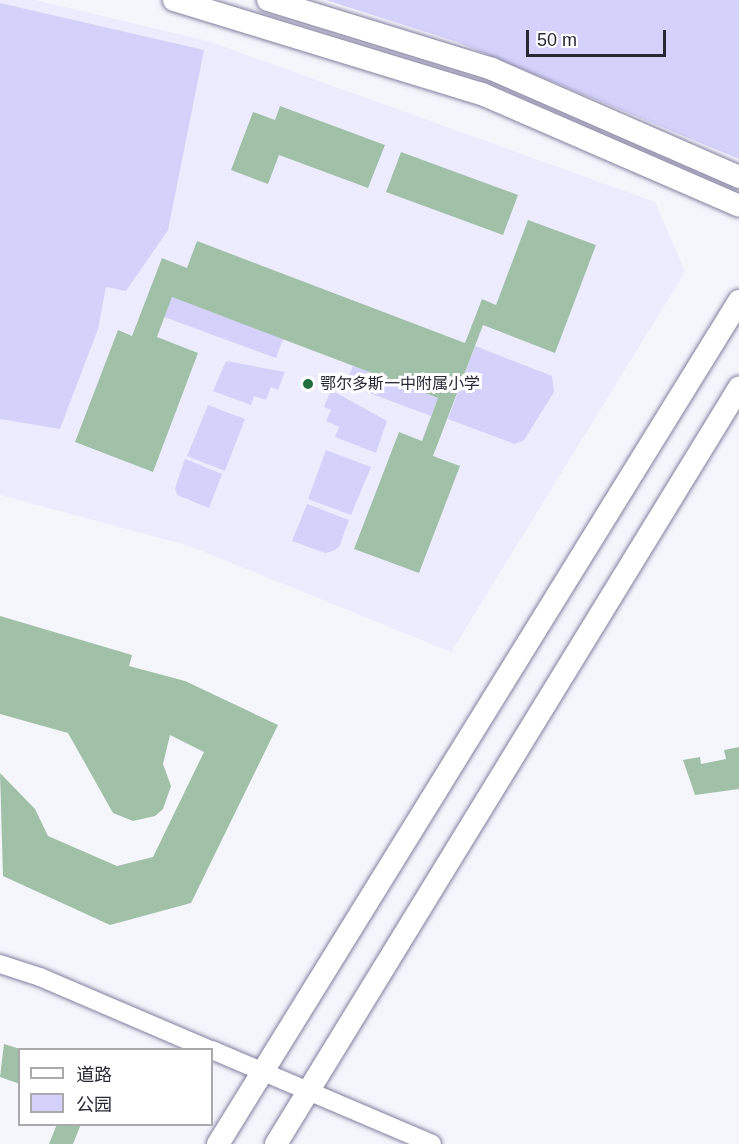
<!DOCTYPE html>
<html>
<head>
<meta charset="utf-8">
<style>
	body { margin:0 }
	#map { position:relative; width:739px; height:1144px; overflow:hidden; background:#f5f5fc; font-family:Arial,"Noto Sans SC",sans-serif }
	div>[style] { position:absolute }
	[style*='--x'] { left:calc(var(--x)*1px); top:calc(var(--y)*1px); width:calc(var(--w)*1px); rotate:calc(var(--a)*1deg) }
	.built>* { inset:0; background:#edecfe }
	.green>* { inset:0; background:#d4d2fb }
	.building>* { inset:0; background:#a0c1a8 }
	.roads { filter:drop-shadow(0 0 2px #807f9f) drop-shadow(0 0 2px #807f9f) }
	.minor>* { height:18px; margin:-9px; padding:0 9px; transform-origin:9px; border-radius:9px; background:#fff }
	.tertiary>* { height:22px; margin:-11px; padding:0 11px; transform-origin:11px; border-radius:11px; background:#fff }
	.dots>* { width:16px; height:16px; translate:-50% -50%; box-sizing:border-box; border:3px solid #fff; border-radius:50% }
	span { translate:-50% -50%; white-space:nowrap; text-align:center; line-height:1.15; -webkit-text-stroke:6px #fff; paint-order:stroke }
	.poi-label { font-size:16px; color:#282835 }
	.left { translate:0 -50%; text-align:left }
	.legend { position:absolute; left:18px; top:1048px; width:195px; height:78px; box-sizing:border-box; background:#fff; border:2px solid #a9a9ae; margin:0; padding:8px 10px; list-style:none; font-size:18px; color:#282835 }
	.legend li { display:flex; align-items:center; gap:12px; height:30px }
	.legend b { width:30px; border:2px solid #a9a9ae }
	.scale { position:absolute; left:526px; top:30px; width:140px; height:27px; box-sizing:border-box; border:3px solid #282835; border-top:0; padding-left:8px; font-size:18px; line-height:21px; white-space:nowrap; color:#282835; -webkit-text-stroke:4px #fff; paint-order:stroke }
</style>
</head>
<body>
<div id="map">
	<div class="built">
		<i style="clip-path:polygon(0 0,35px 0,208px 41px,655px 202px,685px 272px,451px 652px,190px 546px,0 495px)"></i>
	</div>
	<div class="green">
		<i style="clip-path:polygon(326px 0,739px 0,739px 159px,457px 42px)"></i>
		<i style="clip-path:polygon(0 3px,204px 50px,168px 230px,126px 291px,106px 287px,98px 329px,60px 429px,0 419px)"></i>
		<i style="clip-path:polygon(172px 297px,283px 339px,276px 358px,164px 317px)"></i>
		<i style="clip-path:polygon(475px 346px,552px 376px,554px 392px,524px 440px,515px 444px,448px 419px)"></i>
		<i style="clip-path:polygon(226px 361px,285px 372px,278px 390px,271px 387px,266px 400px,254px 396px,251px 405px,213px 391px)"></i>
		<i style="clip-path:polygon(353px 366px,438px 398px,431px 416px,345px 384px)"></i>
		<i style="clip-path:polygon(331px 390px,387px 421px,376px 453px,335px 437px,339px 427px,326px 421px,331px 410px,324px 407px)"></i>
		<i style="clip-path:polygon(208px 405px,245px 419px,225px 471px,187px 456px)"></i>
		<i style="clip-path:polygon(326px 450px,371px 467px,351px 515px,308px 499px)"></i>
		<i style="clip-path:polygon(185px 459px,222px 474px,209px 508px,177px 495px,175px 488px)"></i>
		<i style="clip-path:polygon(307px 504px,349px 520px,339px 547px,333px 551px,325px 553px,292px 541px)"></i>
	</div>
	<div class="building">
		<i style="clip-path:polygon(280px 106px,385px 145px,368px 188px,279px 155px,268px 184px,231px 170px,253px 112px,275px 120px)"></i>
		<i style="clip-path:polygon(401px 152px,518px 195px,503px 235px,386px 192px)"></i>
		<i style="clip-path:polygon(528px 220px,596px 245px,555px 353px,483px 325px,433px 456px,460px 466px,419px 573px,354px 549px,399px 432px,422px 441px,438px 398px,172px 297px,157px 337px,198px 353px,153px 472px,75px 442px,118px 330px,132px 336px,162px 258px,187px 268px,197px 241px,465px 343px,482px 299px,496px 305px)"></i>
		<i style="clip-path:polygon(0 616px,132px 655px,129px 666px,185px 681px,278px 725px,191px 903px,110px 925px,3px 876px,0 773px,35px 809px,48px 836px,117px 866px,153px 857px,204px 752px,170px 735px,163px 764px,171px 786px,163px 809px,155px 816px,133px 821px,113px 813px,68px 733px,0 714px)"></i>
		<i style="clip-path:polygon(739px 747px,739px 789px,695px 795px,683px 760px,700px 757px,701px 764px,726px 759px,724px 750px)"></i>
		<i style="clip-path:polygon(4px 1044px,20px 1049px,20px 1084px,0 1077px)"></i>
		<i style="clip-path:polygon(57px 1124px,81px 1124px,73px 1144px,49px 1144px)"></i>
	</div>
	<div class="roads">
		<div class="minor">
			<i style="--x:0;--y:964;--w:42;--a:18"></i>
			<i style="--x:40;--y:977;--w:185;--a:23.2"></i>
			<i style="--x:212;--y:1050;--w:239;--a:23.1"></i>
		</div>
		<div class="tertiary">
			<i style="--x:174;--y:0;--w:322;--a:17"></i>
			<i style="--x:482;--y:94;--w:280;--a:23.5"></i>
			<i style="--x:268;--y:0;--w:234;--a:17.1"></i>
			<i style="--x:492;--y:69;--w:270;--a:23.6"></i>
			<i style="--x:218;--y:1144;--w:991;--a:-58.28"></i>
			<i style="--x:276;--y:1144;--w:887;--a:-58.52"></i>
		</div>
	</div>
	<div class="dots">
		<i style="left:308px;top:384px;background:#216f3f"></i>
	</div>
	<div class="poi-label">
		<span class="left" style="left:320px;top:384px">鄂尔多斯一中附属小学</span>
	</div>
	<ul class="legend">
	<li><b style="height:8px;background:#fff"></b>道路</li>
	<li><b style="height:16px;background:#d4d2fb"></b>公园</li>
	</ul>
	<div class="scale">50 m</div>
</div>
</body>
</html>
